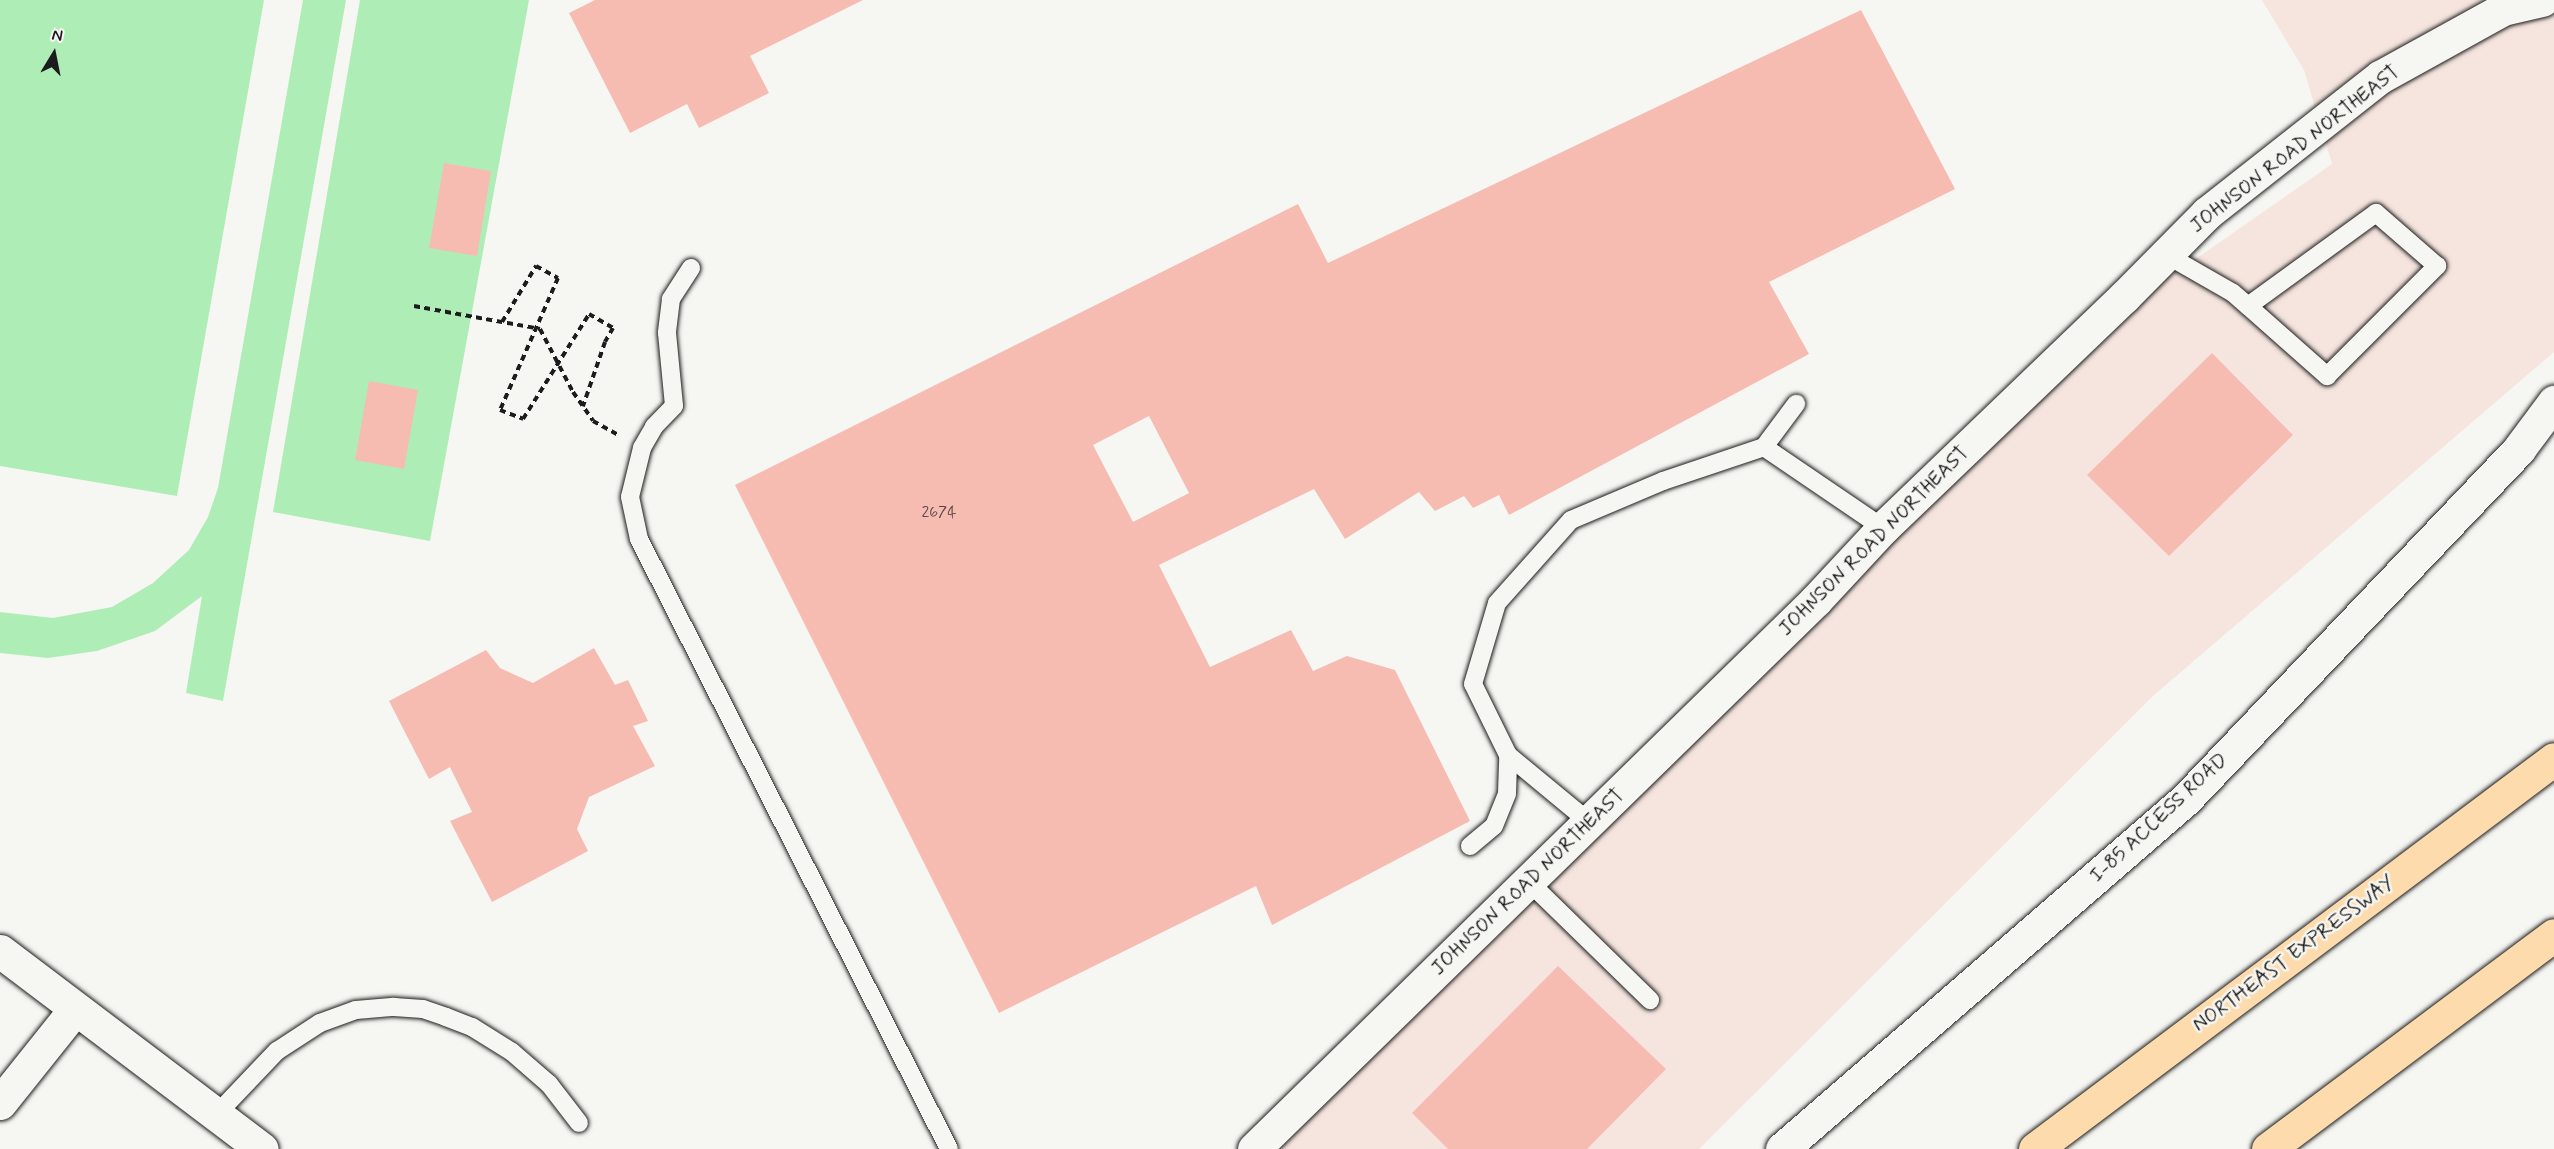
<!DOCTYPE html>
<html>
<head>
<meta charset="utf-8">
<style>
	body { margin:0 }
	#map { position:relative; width:2554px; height:1149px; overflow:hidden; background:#f6f6f2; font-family:Mynerve,sans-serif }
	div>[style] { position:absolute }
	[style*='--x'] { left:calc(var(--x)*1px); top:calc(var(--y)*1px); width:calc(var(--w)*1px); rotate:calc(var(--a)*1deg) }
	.built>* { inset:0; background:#f6e5df }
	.green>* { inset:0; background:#aeeeb6 }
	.building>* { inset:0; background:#f6bcb2 }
	.path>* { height:4px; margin-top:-2px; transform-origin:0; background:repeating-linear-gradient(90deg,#1c1c1c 0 6px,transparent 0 10.5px) }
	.roads { filter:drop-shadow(0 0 2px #1c1c1c) drop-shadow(0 0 2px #1c1c1c) }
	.lane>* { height:18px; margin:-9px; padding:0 9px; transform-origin:9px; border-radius:9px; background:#f6f6f2 }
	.street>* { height:33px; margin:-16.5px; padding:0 16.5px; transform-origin:16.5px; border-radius:16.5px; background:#f6f6f2 }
	.secondary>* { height:33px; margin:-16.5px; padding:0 16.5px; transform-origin:16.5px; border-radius:16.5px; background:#f6f6f2 }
	.highway>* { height:33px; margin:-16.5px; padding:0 16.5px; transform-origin:16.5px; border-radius:16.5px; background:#fedbac }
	span { translate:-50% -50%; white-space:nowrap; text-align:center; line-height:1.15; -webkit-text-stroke:5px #f6f6f2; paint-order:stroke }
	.number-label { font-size:16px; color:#524442 }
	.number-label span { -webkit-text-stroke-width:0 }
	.street-label { font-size:20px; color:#1c1c1c }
	.north { position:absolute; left:24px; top:24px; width:60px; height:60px; -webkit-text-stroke:4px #f6f6f2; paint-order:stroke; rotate:10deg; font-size:16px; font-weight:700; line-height:24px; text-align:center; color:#1c1c1c }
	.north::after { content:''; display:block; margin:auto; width:21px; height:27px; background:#1c1c1c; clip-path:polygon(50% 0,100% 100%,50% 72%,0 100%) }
</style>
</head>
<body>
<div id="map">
	<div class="built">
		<i style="clip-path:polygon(2262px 0,2554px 0,2554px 352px,2153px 696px,1699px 1149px,1260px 1149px,2108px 320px,2332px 164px,2304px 70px)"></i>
	</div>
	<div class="green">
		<i style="clip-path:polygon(0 0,264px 0,177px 496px,0 466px)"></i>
		<i style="clip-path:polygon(303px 0,346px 0,223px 701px,186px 693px,202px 596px,155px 631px,97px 651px,48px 658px,0 653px,0 612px,53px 618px,112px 607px,153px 583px,189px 550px,208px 517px,218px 488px)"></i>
		<i style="clip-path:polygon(360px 0,529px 0,430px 541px,273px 512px)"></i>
	</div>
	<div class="building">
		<i style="clip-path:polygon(595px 0,863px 0,750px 56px,769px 93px,699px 128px,687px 104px,630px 133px,569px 13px)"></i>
		<i style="clip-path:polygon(evenodd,1861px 10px,1955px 189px,1769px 282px,1809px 354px,1509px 515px,1499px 495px,1473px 508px,1464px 496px,1435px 511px,1419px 492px,1345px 539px,1314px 489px,1159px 565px,1210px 667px,1291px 630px,1313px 671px,1347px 656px,1395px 670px,1470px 821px,1272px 925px,1256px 886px,999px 1013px,735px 485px,1298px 204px,1328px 263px,1861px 10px,1149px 416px,1189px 493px,1133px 522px,1093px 445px,1149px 416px)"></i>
		<i style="clip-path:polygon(444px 163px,491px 171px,477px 256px,429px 248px)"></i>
		<i style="clip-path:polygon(2212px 353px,2293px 435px,2169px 556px,2087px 475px)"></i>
		<i style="clip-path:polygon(369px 381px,418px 390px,404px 469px,355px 460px)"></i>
		<i style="clip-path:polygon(594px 648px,615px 685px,628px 680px,648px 721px,633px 726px,655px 766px,589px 797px,577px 829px,588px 851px,492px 902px,450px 821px,472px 812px,450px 767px,429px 779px,389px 701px,486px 650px,500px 668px,533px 683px)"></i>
		<i style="clip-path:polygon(1558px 966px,1666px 1069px,1587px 1149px,1448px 1149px,1412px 1113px)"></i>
	</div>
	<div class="path">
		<i style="--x:414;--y:306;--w:128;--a:10.3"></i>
		<i style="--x:540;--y:329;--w:71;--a:62.4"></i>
		<i style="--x:573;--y:392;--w:35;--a:55"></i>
		<i style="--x:593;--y:421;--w:29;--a:29"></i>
		<i style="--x:502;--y:322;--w:66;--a:-58.7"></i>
		<i style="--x:536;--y:266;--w:25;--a:29"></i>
		<i style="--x:558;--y:278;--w:144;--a:113.7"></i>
		<i style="--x:500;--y:410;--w:25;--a:21"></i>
		<i style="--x:523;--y:419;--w:124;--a:-57.8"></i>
		<i style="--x:589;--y:314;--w:28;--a:30"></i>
		<i style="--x:613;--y:328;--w:16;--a:120"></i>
		<i style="--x:605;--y:342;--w:68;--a:109"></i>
	</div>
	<div class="roads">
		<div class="lane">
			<i style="--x:2165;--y:254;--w:78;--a:29.8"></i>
			<i style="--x:2233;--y:293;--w:20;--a:41"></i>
			<i style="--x:2248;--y:306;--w:106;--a:41.5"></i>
			<i style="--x:2327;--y:376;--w:156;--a:-45"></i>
			<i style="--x:2437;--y:266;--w:81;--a:-139"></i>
			<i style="--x:2376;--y:213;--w:158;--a:144"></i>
			<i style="--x:691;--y:268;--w:37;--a:123"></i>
			<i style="--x:671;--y:299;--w:34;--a:97"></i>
			<i style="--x:667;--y:333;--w:73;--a:84.5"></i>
			<i style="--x:674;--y:406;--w:29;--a:134"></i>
			<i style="--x:654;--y:427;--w:24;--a:120"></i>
			<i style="--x:642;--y:448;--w:50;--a:103.8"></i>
			<i style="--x:630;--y:497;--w:43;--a:77.9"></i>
			<i style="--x:639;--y:539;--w:684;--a:63.06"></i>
			<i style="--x:1764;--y:447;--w:54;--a:-53.3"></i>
			<i style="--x:1589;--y:822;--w:105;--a:-140.4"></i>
			<i style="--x:1508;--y:755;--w:79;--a:-116.2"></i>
			<i style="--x:1473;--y:684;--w:84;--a:-73.5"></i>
			<i style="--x:1497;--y:603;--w:111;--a:-48.3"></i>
			<i style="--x:1571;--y:520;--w:100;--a:-23"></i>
			<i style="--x:1663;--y:481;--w:107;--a:-18.6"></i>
			<i style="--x:1764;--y:447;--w:144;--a:34.2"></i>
			<i style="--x:1470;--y:846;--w:31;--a:-40"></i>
			<i style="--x:1494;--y:826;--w:35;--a:-68"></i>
			<i style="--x:1507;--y:793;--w:38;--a:-88"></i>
			<i style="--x:1527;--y:880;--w:172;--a:44.3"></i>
			<i style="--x:215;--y:1116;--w:90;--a:-46.4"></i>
			<i style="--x:277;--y:1051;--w:51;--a:-33.1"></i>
			<i style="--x:320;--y:1023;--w:38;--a:-20"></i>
			<i style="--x:356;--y:1010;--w:38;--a:-5"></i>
			<i style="--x:394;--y:1007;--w:29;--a:4"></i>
			<i style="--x:423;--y:1009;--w:24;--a:19"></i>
			<i style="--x:446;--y:1017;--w:28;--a:21"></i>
			<i style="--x:472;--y:1027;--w:47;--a:32"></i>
			<i style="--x:512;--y:1052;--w:49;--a:40.9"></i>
			<i style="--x:549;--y:1084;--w:49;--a:52.4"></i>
		</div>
		<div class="street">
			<i style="--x:0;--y:951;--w:328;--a:37.1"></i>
			<i style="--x:0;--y:1103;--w:120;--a:-51.4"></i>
			<i style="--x:1254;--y:1149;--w:786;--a:-44.33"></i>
			<i style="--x:1816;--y:600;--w:98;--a:-47.1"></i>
			<i style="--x:1883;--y:528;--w:334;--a:-43.8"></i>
			<i style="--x:2124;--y:297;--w:118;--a:-45.3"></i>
			<i style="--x:2207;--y:213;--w:220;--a:-38.2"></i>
			<i style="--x:2380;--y:77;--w:141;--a:-28.9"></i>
			<i style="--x:2503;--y:9;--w:40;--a:-13"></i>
		</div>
		<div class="secondary">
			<i style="--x:1782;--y:1149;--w:535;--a:-40.9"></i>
			<i style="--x:2186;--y:799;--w:483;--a:-46.4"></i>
			<i style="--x:2519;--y:449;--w:59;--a:-53.3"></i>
		</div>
		<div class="highway">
			<i style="--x:2035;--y:1149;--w:649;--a:-36.92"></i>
			<i style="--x:2268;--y:1149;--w:357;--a:-36.8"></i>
		</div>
	</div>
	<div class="number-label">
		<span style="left:939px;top:513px">2674</span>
	</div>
	<div class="street-label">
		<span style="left:2295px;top:149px;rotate:-38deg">JOHNSON ROAD NORTHEAST</span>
		<span style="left:1874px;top:541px;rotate:-45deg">JOHNSON ROAD NORTHEAST</span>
		<span style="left:2159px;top:818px;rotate:-43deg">I-85 ACCESS ROAD</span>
		<span style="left:1528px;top:882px;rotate:-44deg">JOHNSON ROAD NORTHEAST</span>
		<span style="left:2294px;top:954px;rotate:-37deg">NORTHEAST EXPRESSWAY</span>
	</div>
	<div class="north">N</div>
</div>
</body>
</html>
